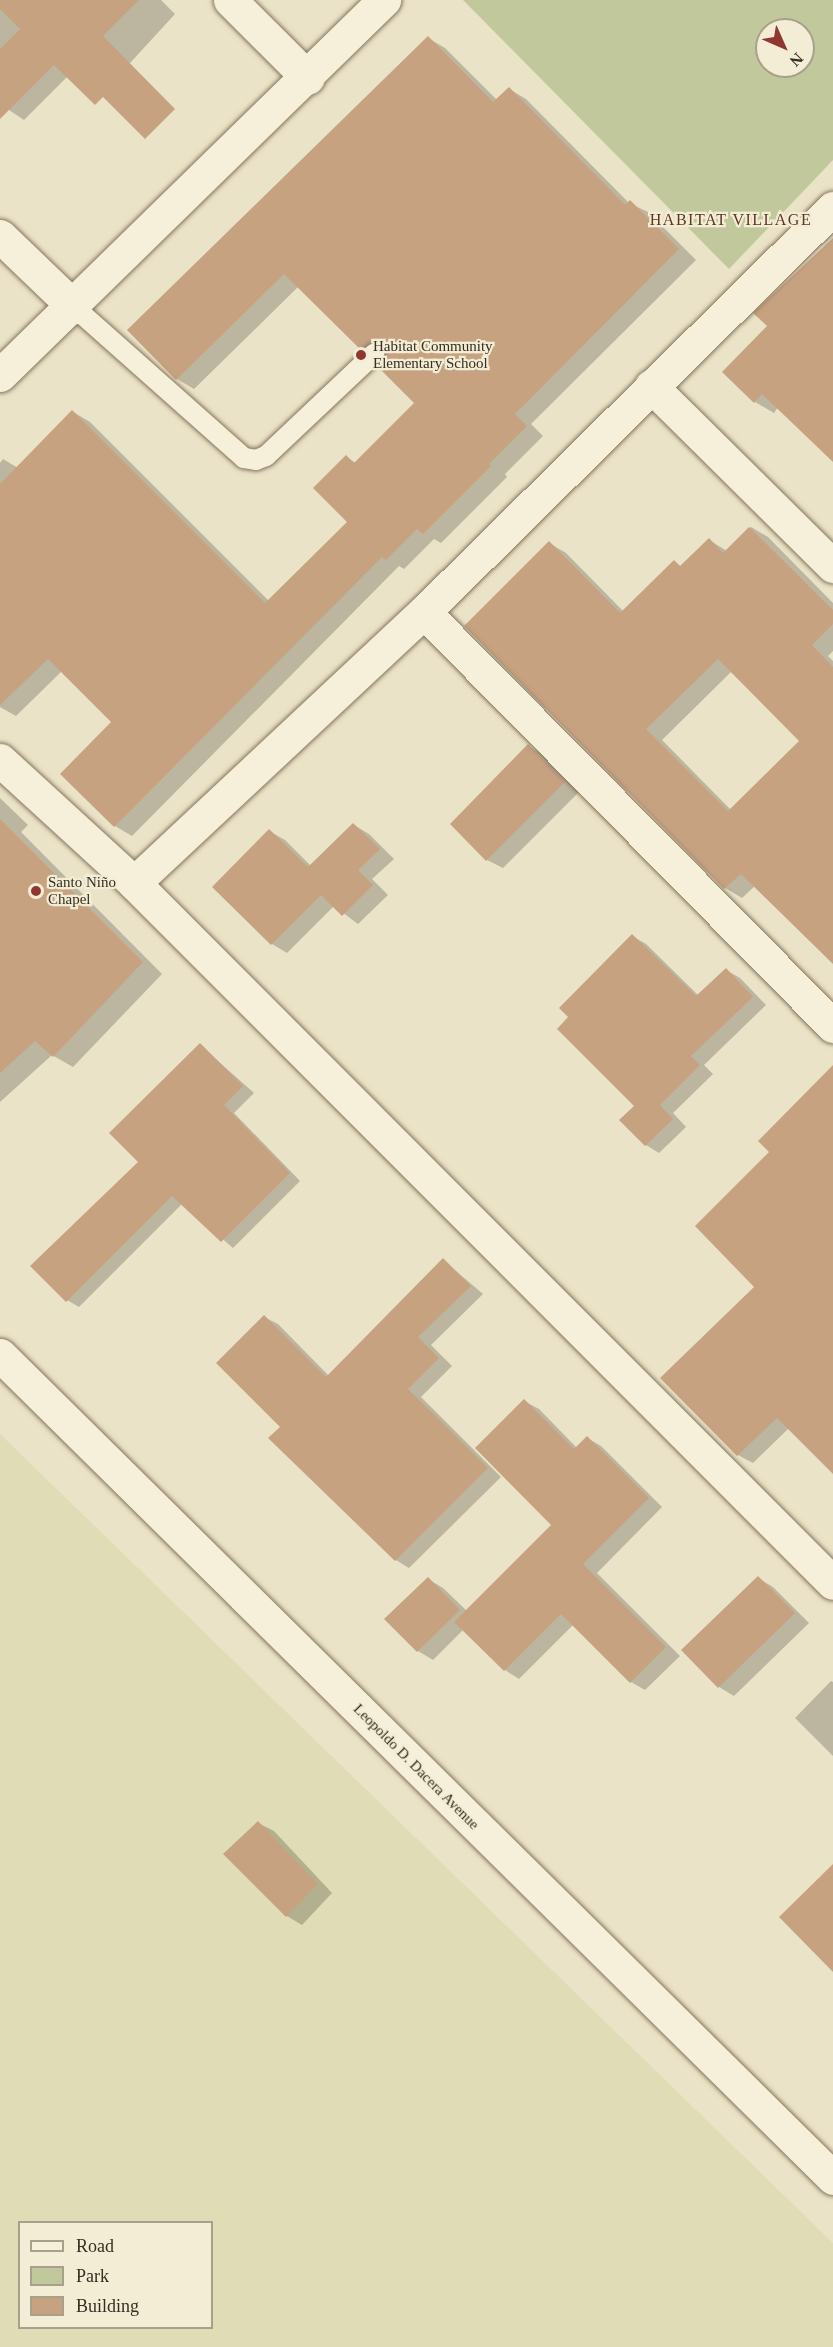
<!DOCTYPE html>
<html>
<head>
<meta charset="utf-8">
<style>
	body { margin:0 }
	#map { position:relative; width:833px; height:2347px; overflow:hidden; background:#ebe3c7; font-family:"Times New Roman",serif }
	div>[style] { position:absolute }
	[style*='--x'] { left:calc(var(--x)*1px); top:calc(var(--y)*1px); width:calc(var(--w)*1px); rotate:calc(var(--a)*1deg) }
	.farmland>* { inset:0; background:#e0dcb5 }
	.green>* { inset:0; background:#c1c99c }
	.shadow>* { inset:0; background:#0003 }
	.building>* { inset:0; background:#c6a280 }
	.roads { filter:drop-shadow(0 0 2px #86755e) drop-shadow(0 0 2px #86755e) }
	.lane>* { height:20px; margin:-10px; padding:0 10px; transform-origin:10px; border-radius:10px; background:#f6f0da }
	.street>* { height:33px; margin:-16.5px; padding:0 16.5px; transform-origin:16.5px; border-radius:16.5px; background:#f6f0da }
	.secondary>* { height:33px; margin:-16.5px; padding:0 16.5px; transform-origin:16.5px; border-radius:16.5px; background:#f6f0da }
	.dots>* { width:16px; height:16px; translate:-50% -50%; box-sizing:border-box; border:3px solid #f3edd6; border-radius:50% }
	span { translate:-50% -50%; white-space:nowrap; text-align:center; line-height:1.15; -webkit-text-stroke:4.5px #f3edd6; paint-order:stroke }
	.poi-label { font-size:15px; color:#372d20 }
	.left { translate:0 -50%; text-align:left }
	.street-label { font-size:15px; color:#372d20 }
	.neighbourhood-label { font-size:16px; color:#613423; letter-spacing:1.5px }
	.legend { position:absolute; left:18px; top:2221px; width:195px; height:108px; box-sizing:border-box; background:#f3edd6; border:2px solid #a8a08d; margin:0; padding:8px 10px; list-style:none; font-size:18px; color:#372d20 }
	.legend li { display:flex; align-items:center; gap:12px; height:30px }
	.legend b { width:30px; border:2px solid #a8a08d }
	.north { position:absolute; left:755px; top:18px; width:60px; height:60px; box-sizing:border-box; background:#f3edd6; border:2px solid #a8a08d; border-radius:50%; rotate:135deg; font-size:16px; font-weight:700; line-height:24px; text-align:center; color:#372d20 }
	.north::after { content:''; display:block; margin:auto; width:21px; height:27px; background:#903732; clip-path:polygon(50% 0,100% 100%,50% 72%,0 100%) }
</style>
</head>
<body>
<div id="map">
	<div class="farmland">
		<i style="clip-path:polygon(evenodd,0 1434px,833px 2243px,833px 2347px,0 2347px,0 1434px,20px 2222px,212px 2222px,212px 2328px,20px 2328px,20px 2222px)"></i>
	</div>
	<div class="green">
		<i style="clip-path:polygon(evenodd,463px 0,833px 0,833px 160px,729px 269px,463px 0,767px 30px,803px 30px,803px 66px,767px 66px,767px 30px)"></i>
	</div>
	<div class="shadow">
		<i style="clip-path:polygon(0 0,161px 0,175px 14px,97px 99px,68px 76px,24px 120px,0 104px)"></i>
		<i style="clip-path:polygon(428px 38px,445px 48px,497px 100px,509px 89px,526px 99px,629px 203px,648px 212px,696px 260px,531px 424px,543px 436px,505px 474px,507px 477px,441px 543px,434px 539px,404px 569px,399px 566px,132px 836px,115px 826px,113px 722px,62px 671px,16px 716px,0 707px,0 463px,3px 459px,18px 468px,73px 412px,90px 422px,269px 601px,349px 522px,346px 457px,356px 463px,416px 403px,386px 354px,379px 359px,362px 349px,299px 286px,194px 389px,177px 379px)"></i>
		<i style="clip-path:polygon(833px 242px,833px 458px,778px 407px,774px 413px,755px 402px,769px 326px)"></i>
		<i style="clip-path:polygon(751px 527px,768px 537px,833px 603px,833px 651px,828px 656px,833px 661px,833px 702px,732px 671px,662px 740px,731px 810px,833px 739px,833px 962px,755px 886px,742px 898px,725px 888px,466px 626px,549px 543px,566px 553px,624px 612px,674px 562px,682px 567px,709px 540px,727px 551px)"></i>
		<i style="clip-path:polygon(528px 746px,544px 755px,580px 791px,503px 868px,487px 860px)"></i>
		<i style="clip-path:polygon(0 798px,28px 825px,21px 832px,162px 974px,73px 1067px,52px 1055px,0 1102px)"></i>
		<i style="clip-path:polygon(354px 825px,369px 834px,394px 859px,372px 879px,388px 895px,358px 924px,334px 906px,287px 953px,272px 944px,214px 887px,269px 831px,285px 840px,311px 866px)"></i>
		<i style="clip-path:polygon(632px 936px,646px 944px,699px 996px,726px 970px,740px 978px,766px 1005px,704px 1065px,713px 1074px,673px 1113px,686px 1127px,659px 1153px,646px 1145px,636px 1106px)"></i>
		<i style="clip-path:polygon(200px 1045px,254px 1093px,234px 1113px,300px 1181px,233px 1248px,182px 1204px,79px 1307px,67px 1300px)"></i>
		<i style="clip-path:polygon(833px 1086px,833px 1469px,789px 1428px,753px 1463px,738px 1455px,662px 1378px,756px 1287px,771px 1152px)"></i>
		<i style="clip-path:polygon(443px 1260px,483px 1294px,431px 1345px,452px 1366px,421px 1397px,501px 1477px,409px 1568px,396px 1560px,282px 1427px,264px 1317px,278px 1324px,329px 1376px)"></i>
		<i style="clip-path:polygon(524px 1401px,539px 1409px,577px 1448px,587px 1438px,601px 1446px,662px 1507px,597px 1573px,680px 1656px,645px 1690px,631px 1682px,574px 1624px,519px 1679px,505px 1670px,464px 1629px,433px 1660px,418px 1651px,428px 1579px,443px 1588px,467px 1611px,553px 1525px)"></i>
		<i style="clip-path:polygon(758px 1578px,773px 1587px,809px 1623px,734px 1696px,719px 1687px)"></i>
		<i style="clip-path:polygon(831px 1681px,833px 1682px,833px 1756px,795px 1718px)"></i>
		<i style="clip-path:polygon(258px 1823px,274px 1831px,332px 1893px,302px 1925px,287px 1916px)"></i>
	</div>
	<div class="building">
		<i style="clip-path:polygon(0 0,139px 0,103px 36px,175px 109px,145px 139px,103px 97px,95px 105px,54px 65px,0 119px,0 49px,20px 29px,0 9px)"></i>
		<i style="clip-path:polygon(428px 36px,493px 102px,509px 87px,625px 205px,630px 200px,679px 249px,515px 414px,527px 426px,489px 464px,491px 466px,423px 534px,417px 529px,386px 560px,382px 557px,114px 827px,60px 774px,111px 722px,48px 659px,0 705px,0 484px,72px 410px,265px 603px,347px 522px,313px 488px,346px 455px,354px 463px,414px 403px,378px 367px,386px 357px,382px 345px,372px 342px,361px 350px,284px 274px,176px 380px,127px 330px)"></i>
		<i style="clip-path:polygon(833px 238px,833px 462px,762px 394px,754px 403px,722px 372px,767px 326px,753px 313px)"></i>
		<i style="clip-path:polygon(evenodd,749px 527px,833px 610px,833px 624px,812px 645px,833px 667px,833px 964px,741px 874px,724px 889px,464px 626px,549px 541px,620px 613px,674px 560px,680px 566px,709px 538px,723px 553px,749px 527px,718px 659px,799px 741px,728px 811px,646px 729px,718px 659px)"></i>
		<i style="clip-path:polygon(528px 744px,565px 782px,486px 861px,450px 824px)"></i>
		<i style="clip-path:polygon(0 819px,143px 962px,53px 1057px,35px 1041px,0 1073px)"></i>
		<i style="clip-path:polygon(353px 823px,380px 849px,358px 870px,373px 885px,342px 916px,321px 895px,271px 945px,212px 887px,269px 829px,308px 867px)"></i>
		<i style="clip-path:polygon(632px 934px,696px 996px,726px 968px,753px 997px,691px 1056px,700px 1065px,660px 1105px,673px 1119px,645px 1146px,619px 1120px,634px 1106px,557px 1029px,568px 1017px,559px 1008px)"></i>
		<i style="clip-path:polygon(200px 1043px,243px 1086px,224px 1105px,290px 1173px,221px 1242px,172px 1196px,66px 1302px,30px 1266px,138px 1162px,109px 1133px)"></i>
		<i style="clip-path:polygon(833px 1065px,833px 1474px,777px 1418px,737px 1456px,660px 1378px,754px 1287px,695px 1226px,769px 1152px,758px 1141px)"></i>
		<i style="clip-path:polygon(443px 1258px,471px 1286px,418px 1337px,439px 1358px,408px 1389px,488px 1468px,395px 1561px,268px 1438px,280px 1427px,216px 1363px,264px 1315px,326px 1377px)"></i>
		<i style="clip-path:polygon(524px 1399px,574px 1449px,587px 1436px,649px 1498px,583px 1564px,666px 1647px,630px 1683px,561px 1614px,504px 1671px,454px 1622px,551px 1525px,475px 1448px)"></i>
		<i style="clip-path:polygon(758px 1576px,795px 1613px,718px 1688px,681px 1650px)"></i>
		<i style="clip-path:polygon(428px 1577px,460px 1610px,417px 1652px,384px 1619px)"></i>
		<i style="clip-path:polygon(258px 1821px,318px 1884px,286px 1917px,223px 1854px)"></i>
		<i style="clip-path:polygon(833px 1864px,833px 1972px,779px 1917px)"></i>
	</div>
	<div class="roads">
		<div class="lane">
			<i style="--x:74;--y:307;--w:227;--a:41.6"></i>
			<i style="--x:244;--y:458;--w:12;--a:9"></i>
			<i style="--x:256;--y:460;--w:11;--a:-22"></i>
			<i style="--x:266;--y:456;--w:149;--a:-43.4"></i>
		</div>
		<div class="street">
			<i style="--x:230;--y:0;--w:110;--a:45"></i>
			<i style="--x:0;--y:236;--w:103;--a:43.8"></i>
			<i style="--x:0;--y:375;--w:537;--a:-44.32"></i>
			<i style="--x:651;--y:386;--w:256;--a:44.7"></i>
			<i style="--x:424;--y:612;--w:582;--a:45.35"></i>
			<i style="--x:0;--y:760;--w:182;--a:42.5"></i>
			<i style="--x:134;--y:883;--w:989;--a:45.04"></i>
			<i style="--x:134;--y:883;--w:397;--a:-43.1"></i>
			<i style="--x:424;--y:612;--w:575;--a:-44.65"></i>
		</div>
		<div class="secondary">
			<i style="--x:0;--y:1355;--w:1171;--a:44.65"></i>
		</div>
	</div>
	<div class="dots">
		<i style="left:361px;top:355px;background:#903732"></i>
		<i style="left:36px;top:891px;background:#903732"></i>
	</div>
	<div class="poi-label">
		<span class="left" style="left:373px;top:355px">Habitat Community<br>Elementary School</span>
		<span class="left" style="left:48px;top:891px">Santo Niño<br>Chapel</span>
	</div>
	<div class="street-label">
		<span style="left:416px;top:1767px;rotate:45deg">Leopoldo D. Dacera Avenue</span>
	</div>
	<div class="neighbourhood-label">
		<span style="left:731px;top:220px">HABITAT VILLAGE</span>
	</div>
	<ul class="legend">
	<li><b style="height:8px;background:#f6f0da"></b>Road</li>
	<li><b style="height:16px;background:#c1c99c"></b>Park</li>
	<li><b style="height:16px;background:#c6a280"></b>Building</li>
	</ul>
	<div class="north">N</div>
</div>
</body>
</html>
